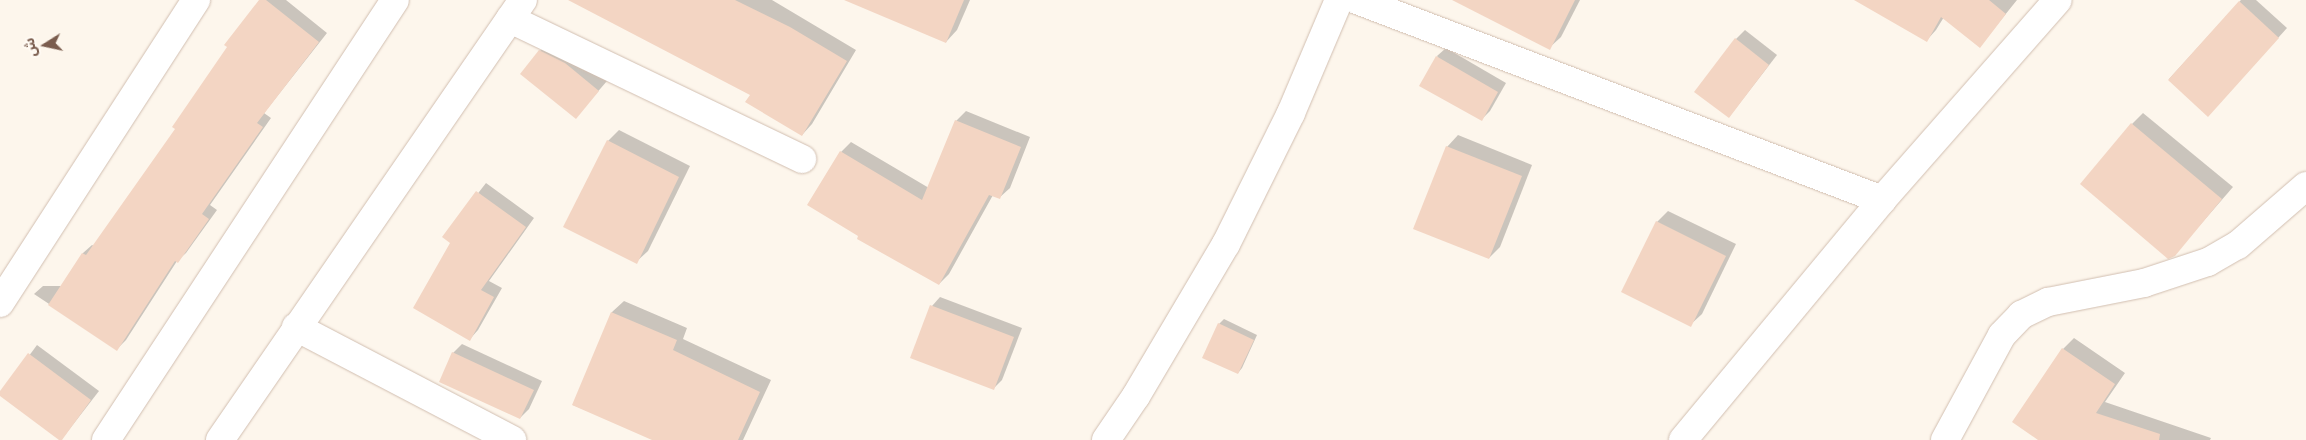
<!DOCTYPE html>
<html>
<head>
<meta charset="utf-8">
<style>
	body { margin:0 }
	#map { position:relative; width:2306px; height:440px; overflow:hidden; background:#fdf6ec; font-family:"Work Sans","Noto Sans Arabic",sans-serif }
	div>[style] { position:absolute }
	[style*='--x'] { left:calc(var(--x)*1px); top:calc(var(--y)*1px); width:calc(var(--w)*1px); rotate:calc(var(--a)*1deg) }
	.shadow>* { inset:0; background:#0003 }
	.building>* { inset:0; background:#f3d5c3 }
	.roads { filter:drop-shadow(0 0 1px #d1beb0) drop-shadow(0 0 1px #d1beb0) }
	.minor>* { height:28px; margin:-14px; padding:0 14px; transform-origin:14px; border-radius:14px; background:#fff }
	.tertiary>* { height:28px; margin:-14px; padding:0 14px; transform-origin:14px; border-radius:14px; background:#fff }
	span { translate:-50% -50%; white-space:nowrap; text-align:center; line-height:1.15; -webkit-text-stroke:5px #fffaf3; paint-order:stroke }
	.north { position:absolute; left:20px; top:20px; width:50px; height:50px; -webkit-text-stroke:4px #fffaf3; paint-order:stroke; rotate:260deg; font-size:14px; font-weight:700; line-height:20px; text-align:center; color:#7a5c4d }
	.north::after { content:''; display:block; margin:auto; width:18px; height:22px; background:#7a5c4d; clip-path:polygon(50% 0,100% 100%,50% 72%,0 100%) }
</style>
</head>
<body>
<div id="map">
	<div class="shadow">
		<i style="clip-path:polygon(261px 0,286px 0,327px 33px,264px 113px,271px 118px,210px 205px,217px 210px,186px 253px,177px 261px,126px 340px,117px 349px,34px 294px,43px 286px,62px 286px,83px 253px,92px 245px,94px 246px,177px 129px)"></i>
		<i style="clip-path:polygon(608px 0,772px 0,856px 50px,812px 124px,802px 135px,752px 94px)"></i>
		<i style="clip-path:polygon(887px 0,970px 0,957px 30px,946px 42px)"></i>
		<i style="clip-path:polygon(1455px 0,1580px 0,1561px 37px,1549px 48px)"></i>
		<i style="clip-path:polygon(1866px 0,2017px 0,1980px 46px,1944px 17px,1936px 30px,1927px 40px)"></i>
		<i style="clip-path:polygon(2241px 0,2256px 0,2287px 28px,2217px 106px,2169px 79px)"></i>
		<i style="clip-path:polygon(1745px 30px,1777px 55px,1729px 117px,1736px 39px)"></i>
		<i style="clip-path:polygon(549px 42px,574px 54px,607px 81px,576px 117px,540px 51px)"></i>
		<i style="clip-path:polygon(1446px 48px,1506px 83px,1490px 111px,1481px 120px,1437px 56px)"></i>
		<i style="clip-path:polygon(966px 111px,1030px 137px,1010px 188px,999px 198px,993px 195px,949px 274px,939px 284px,841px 152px,851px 142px,929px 188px,956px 121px)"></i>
		<i style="clip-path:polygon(2143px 113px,2233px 187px,2174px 255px,2132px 124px)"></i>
		<i style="clip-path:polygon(619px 130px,690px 166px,648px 251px,636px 262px,608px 141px)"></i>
		<i style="clip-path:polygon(1458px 135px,1532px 165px,1500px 247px,1489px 258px,1447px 147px)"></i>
		<i style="clip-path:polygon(486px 183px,534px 218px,489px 281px,502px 288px,478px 330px,470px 339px,452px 243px,444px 237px)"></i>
		<i style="clip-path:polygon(1668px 211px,1736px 244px,1702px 314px,1690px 325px,1657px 222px)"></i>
		<i style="clip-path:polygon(940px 297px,1022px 328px,1002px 380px,993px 389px,932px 306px)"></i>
		<i style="clip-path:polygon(624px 301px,687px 328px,683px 339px,771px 380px,743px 440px,658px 440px,573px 405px,612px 312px)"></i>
		<i style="clip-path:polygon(1224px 319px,1257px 335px,1242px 368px,1238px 373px,1219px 324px)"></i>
		<i style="clip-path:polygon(2074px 338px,2125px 373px,2105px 402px,2211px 438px,2210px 440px,2040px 440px,2014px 422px,2063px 349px)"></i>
		<i style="clip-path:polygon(462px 344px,542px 381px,529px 409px,520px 418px,453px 353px)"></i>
		<i style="clip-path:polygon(37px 345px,99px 391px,61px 440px,0 395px)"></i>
	</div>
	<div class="building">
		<i style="clip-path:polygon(259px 0,266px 0,319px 42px,257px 123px,263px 127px,202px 214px,209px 219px,178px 263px,175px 261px,117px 351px,48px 305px,82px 253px,86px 255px,175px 129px,172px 127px,227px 47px,224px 45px)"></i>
		<i style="clip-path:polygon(568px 0,735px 0,790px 27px,847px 61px,802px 136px,745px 102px,750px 95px)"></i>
		<i style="clip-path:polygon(844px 0,964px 0,946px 43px)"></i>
		<i style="clip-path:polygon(1452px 0,1575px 0,1550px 50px)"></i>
		<i style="clip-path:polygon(1854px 0,1989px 0,2006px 14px,1980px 48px,1941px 17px,1927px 42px)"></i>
		<i style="clip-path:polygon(2239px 1px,2279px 38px,2208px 117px,2168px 80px)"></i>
		<i style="clip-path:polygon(1735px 38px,1769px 65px,1729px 118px,1694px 92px)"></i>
		<i style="clip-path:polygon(539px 50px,565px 63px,599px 91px,576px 119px,520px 74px)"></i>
		<i style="clip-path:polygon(1436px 56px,1498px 92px,1482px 121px,1419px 86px)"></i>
		<i style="clip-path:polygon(955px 120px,1021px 147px,1000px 199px,989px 195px,939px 285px,857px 239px,858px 236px,807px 205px,840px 151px,922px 200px)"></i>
		<i style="clip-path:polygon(2131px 123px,2222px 199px,2175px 256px,2168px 259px,2080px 184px)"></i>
		<i style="clip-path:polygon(607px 140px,679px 177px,637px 264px,563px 227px)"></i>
		<i style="clip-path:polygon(1446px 146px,1522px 176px,1489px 259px,1413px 229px)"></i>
		<i style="clip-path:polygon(476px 191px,526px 227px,481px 290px,494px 297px,470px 341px,413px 308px,450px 243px,442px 237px)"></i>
		<i style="clip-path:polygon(1656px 221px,1726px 256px,1691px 327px,1621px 292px)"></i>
		<i style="clip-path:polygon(930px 305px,1014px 337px,994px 390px,910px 358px)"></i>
		<i style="clip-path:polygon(611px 312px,677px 340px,673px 350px,760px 392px,738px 440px,652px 440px,572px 405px)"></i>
		<i style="clip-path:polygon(1218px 323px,1254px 340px,1238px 374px,1202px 358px)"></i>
		<i style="clip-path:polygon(2062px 348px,2115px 384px,2096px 413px,2160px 434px,2159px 440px,2038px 440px,2012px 422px)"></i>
		<i style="clip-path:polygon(452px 352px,534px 390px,520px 419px,439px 382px)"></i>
		<i style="clip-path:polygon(28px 353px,91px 400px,62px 440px,59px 440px,0 396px,0 391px)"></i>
	</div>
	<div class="roads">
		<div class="minor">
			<i style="--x:1357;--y:0;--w:562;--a:20.85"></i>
			<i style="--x:510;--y:19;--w:324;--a:25.6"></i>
			<i style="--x:0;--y:303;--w:361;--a:-57.1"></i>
			<i style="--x:296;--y:327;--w:244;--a:27.6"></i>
			<i style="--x:106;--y:440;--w:526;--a:-56.7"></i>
			<i style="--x:1106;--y:440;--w:53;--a:-55.7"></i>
			<i style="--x:1136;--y:396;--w:177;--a:-59.4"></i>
			<i style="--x:1226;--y:244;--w:146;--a:-63.6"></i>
			<i style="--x:1291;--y:113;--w:123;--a:-67"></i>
			<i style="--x:1683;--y:440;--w:312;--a:-50.3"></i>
			<i style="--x:1882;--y:200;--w:266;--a:-48.7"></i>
			<i style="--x:1945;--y:440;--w:119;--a:-61.5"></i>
			<i style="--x:2002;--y:335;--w:28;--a:-46"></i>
			<i style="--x:2021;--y:315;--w:30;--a:-26"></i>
			<i style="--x:2048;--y:302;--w:98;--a:-11.2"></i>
			<i style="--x:2144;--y:283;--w:67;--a:-18.2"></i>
			<i style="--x:2208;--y:262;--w:34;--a:-30"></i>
			<i style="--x:2238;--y:245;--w:90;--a:-40.9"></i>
		</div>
		<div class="tertiary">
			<i style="--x:220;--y:440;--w:534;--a:-55.45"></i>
		</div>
	</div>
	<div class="north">ش</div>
</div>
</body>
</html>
